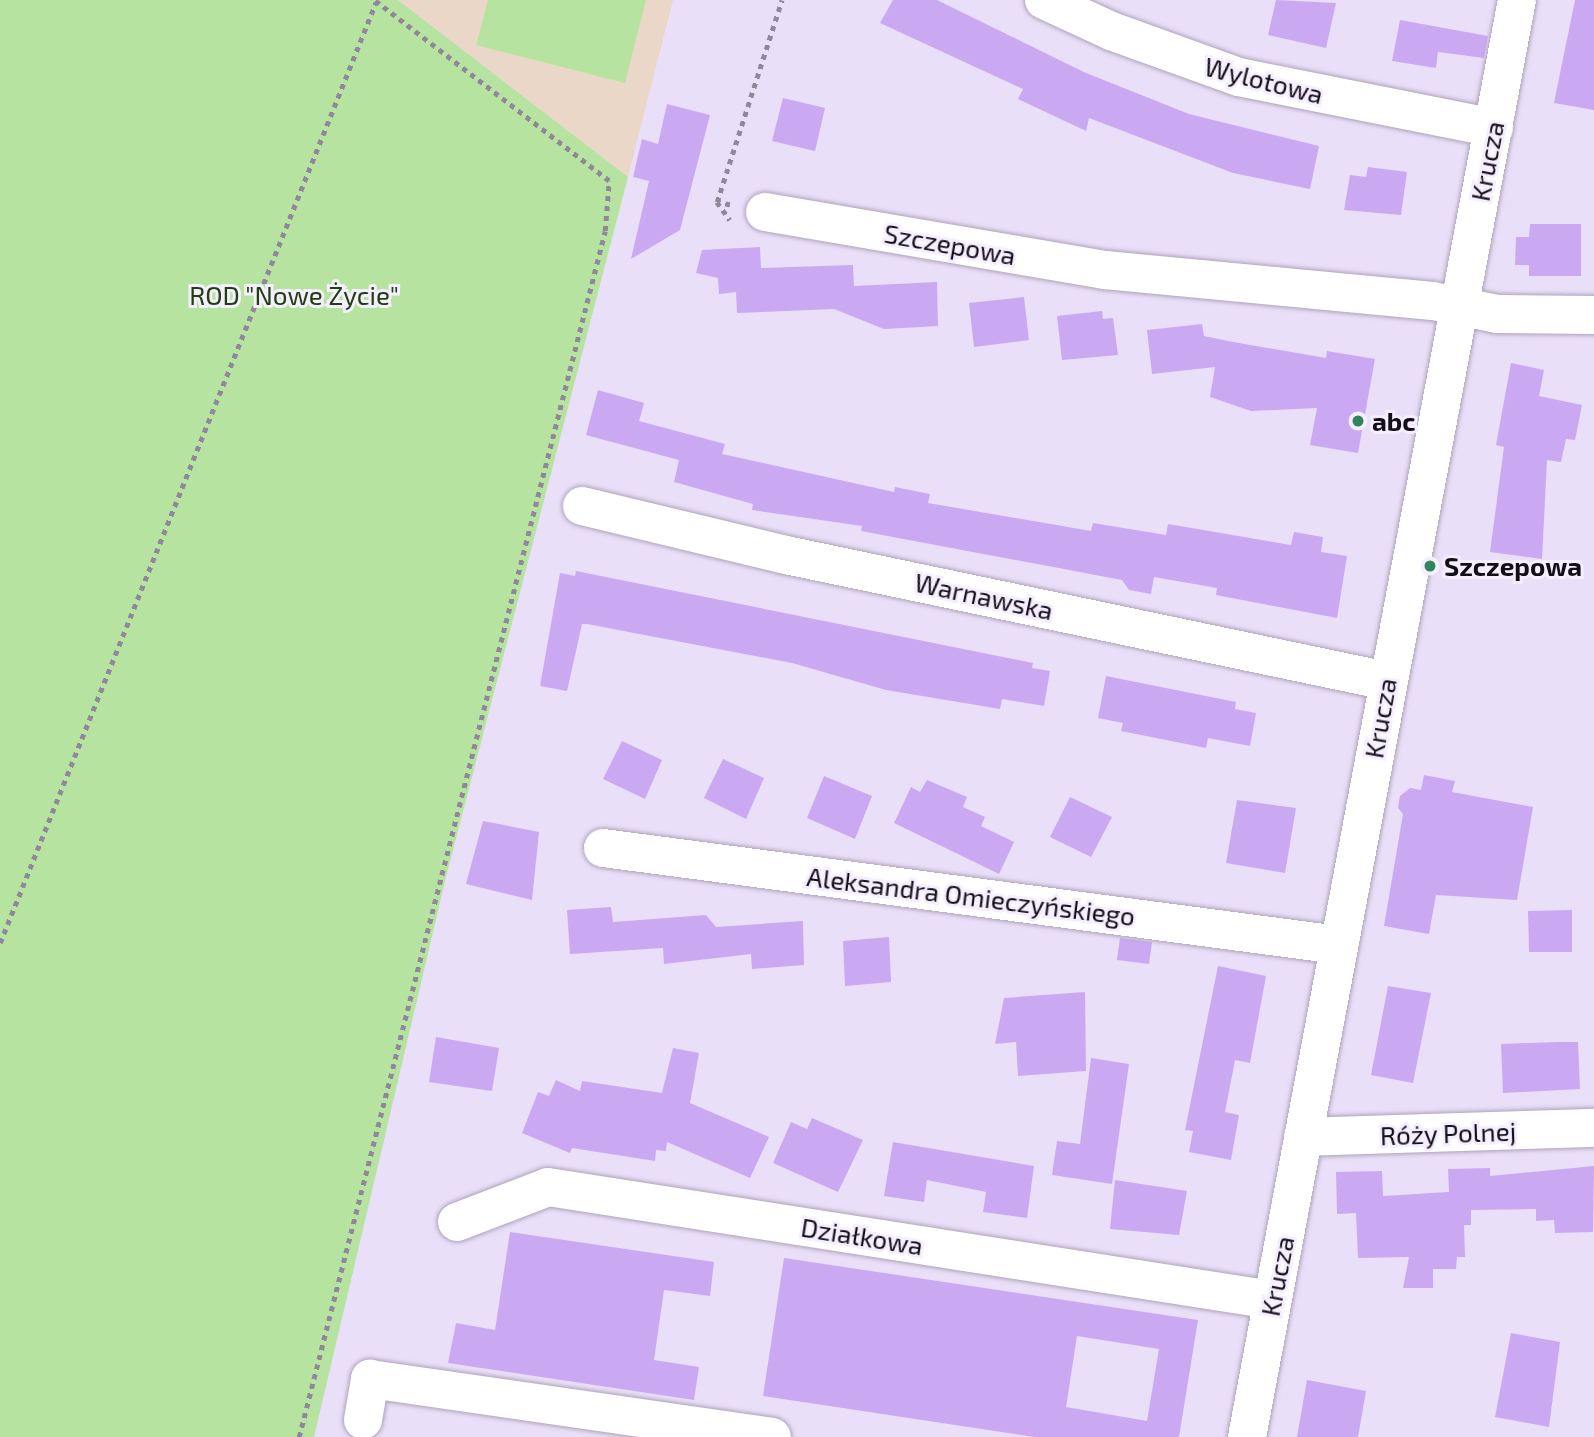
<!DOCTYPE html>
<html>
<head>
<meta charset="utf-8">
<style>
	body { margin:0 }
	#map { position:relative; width:1594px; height:1437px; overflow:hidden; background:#eadff8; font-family:"Exo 2",sans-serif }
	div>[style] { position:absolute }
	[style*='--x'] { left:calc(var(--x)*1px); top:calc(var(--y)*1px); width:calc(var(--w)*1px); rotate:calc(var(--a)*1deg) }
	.education>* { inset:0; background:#ead7c7 }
	.green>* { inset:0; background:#b6e3a0 }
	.building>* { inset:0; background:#cba9f2 }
	.path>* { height:4.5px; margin-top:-2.25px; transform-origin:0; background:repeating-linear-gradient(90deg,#90889a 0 5px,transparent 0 10px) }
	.roads { filter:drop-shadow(0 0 2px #aea3bb) drop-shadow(0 0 2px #aea3bb) }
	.minor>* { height:38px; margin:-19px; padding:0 19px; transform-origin:19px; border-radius:19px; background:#fff }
	.dots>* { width:19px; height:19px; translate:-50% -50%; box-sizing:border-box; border:4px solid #f5eefe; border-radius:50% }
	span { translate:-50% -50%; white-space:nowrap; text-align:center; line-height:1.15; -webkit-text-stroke:6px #f5eefe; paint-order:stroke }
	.street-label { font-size:26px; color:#120f17 }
	.park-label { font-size:26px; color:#223f0f }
	.poi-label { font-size:26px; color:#120f17; font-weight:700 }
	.left { translate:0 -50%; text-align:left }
</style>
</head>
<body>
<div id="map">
	<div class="education">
		<i style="clip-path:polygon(398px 0,673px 0,628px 177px)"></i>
	</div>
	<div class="green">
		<i style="clip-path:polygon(0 0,398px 0,628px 177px,446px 877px,314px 1437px,0 1437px)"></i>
		<i style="clip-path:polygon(488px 0,646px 0,625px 83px,476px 45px)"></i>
	</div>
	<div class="building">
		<i style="clip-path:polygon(893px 0,937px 0,1086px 73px,1189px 114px,1319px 146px,1310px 189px,1233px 173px,1089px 118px,1086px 131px,1018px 99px,1023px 89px,880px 23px)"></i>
		<i style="clip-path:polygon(1276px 0,1336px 3px,1326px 48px,1268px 35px)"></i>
		<i style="clip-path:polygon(1575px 0,1594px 0,1594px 110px,1554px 103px)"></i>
		<i style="clip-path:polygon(1400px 20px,1488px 36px,1484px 58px,1438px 52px,1436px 68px,1392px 61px)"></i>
		<i style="clip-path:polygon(783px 98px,825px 108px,815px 151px,772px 141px)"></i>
		<i style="clip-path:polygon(667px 104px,710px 115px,680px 230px,631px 259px,649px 181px,633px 177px,642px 139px,658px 144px)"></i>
		<i style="clip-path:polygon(1368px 167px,1407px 172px,1401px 215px,1344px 210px,1350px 175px,1366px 177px)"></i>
		<i style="clip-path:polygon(1530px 224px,1581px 224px,1581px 276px,1529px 276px,1529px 265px,1515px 265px,1516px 237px,1529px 237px)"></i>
		<i style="clip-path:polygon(760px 247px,761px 268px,853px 265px,854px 286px,937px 282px,938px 326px,884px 329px,834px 309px,737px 313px,736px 292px,719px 294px,718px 278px,696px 273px,702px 250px)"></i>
		<i style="clip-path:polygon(1024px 297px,1029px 340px,974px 347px,969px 303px)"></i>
		<i style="clip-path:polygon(1102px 311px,1103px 319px,1113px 318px,1118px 355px,1062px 360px,1057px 316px)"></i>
		<i style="clip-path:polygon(1202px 324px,1204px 336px,1228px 341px,1326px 358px,1327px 351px,1375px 359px,1358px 453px,1310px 445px,1317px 408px,1251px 411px,1210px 397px,1215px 367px,1152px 374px,1147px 330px)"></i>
		<i style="clip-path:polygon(1511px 363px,1544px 370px,1539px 396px,1582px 405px,1575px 440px,1566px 439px,1561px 462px,1547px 460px,1542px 559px,1490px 552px,1504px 447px,1496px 445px)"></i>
		<i style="clip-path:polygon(598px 390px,644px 403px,639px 421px,725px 444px,722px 454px,894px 492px,895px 487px,930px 494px,928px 503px,1091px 531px,1093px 523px,1166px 535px,1168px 524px,1291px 545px,1294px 532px,1323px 537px,1321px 552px,1347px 556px,1337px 618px,1216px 595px,1217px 588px,1154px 577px,1151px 594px,1129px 590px,1122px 580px,861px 531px,862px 526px,752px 510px,753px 504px,674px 482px,679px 460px,586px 435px)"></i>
		<i style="clip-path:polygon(576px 571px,1033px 663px,1032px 668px,1050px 671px,1044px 706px,1002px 699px,1000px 709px,886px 690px,792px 663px,587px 624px,582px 624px,567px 691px,540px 686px,560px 573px,575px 576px)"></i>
		<i style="clip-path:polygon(1106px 676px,1236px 702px,1235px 709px,1256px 713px,1250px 746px,1208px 738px,1206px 748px,1121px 731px,1123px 723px,1098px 718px)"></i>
		<i style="clip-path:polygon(622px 741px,662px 760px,645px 799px,603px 779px)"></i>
		<i style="clip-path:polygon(723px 759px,764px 778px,746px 819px,704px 798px)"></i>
		<i style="clip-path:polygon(1424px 775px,1455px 781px,1452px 792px,1533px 807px,1517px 900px,1436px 895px,1429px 934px,1384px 926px,1403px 814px,1398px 808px,1400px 796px,1410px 788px,1421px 790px)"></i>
		<i style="clip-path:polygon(824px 776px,872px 796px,855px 839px,807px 818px)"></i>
		<i style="clip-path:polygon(927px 780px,967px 797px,963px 807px,985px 817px,981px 826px,1014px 842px,999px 874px,894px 823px,911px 787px,920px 792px)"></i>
		<i style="clip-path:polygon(1070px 797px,1112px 817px,1091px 857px,1050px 837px)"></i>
		<i style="clip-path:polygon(1237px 800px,1296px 808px,1285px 873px,1226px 863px)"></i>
		<i style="clip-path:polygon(483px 821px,539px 832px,532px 900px,466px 884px)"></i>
		<i style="clip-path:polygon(611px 907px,613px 922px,706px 915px,716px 927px,803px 921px,804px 965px,752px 969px,751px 954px,664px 964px,663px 948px,570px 954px,567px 910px)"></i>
		<i style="clip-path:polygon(1572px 910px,1572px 952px,1529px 952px,1528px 911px)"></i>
		<i style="clip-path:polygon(889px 937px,891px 982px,845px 986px,843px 941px)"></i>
		<i style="clip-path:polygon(1120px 938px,1152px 942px,1149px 964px,1117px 960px)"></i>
		<i style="clip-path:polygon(1218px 966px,1266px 976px,1250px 1063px,1235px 1060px,1225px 1112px,1239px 1115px,1231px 1160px,1189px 1152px,1193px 1131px,1185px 1130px)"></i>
		<i style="clip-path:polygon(1388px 986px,1431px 993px,1413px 1083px,1371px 1075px)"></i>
		<i style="clip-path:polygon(1085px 992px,1086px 1071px,1018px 1076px,1016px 1042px,995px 1044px,1004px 998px)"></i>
		<i style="clip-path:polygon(436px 1037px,499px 1048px,492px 1091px,429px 1082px)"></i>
		<i style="clip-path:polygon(1558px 1042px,1578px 1042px,1580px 1089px,1503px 1093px,1501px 1044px)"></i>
		<i style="clip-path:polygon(673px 1048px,699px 1053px,690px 1103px,769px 1137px,750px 1178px,667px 1142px,666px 1151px,656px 1150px,655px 1161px,572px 1148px,570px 1153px,522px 1133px,538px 1092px,549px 1096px,556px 1080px,580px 1091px,582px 1081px,662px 1093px)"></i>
		<i style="clip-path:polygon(1091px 1058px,1129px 1064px,1112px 1184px,1052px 1175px,1057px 1141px,1080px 1144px)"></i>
		<i style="clip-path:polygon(812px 1118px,863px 1140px,838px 1192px,773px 1163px,791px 1122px,807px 1129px)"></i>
		<i style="clip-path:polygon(893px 1142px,1034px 1166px,1027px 1218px,983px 1212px,986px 1192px,927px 1180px,924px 1202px,884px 1196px)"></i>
		<i style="clip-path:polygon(1594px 1166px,1593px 1232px,1555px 1233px,1554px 1220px,1536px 1221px,1536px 1209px,1471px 1210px,1471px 1225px,1464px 1225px,1465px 1257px,1457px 1257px,1456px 1269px,1433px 1269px,1433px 1288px,1403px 1288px,1409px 1257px,1358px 1258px,1356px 1213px,1337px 1214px,1336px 1172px,1382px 1171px,1383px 1196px,1449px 1192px,1448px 1169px,1490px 1168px,1490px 1176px)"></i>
		<i style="clip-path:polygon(1115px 1180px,1187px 1191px,1179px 1235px,1110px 1229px)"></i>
		<i style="clip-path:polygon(510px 1232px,714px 1262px,710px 1296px,664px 1290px,654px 1360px,699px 1367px,694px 1400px,448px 1363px,456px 1323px,495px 1330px)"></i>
		<i style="clip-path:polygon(evenodd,784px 1258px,1198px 1320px,1179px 1437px,1035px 1437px,763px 1396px,784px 1258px,1077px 1336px,1159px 1349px,1147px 1421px,1066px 1407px,1077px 1336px)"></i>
		<i style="clip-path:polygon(1511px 1333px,1560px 1342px,1549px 1427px,1495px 1417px)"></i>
		<i style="clip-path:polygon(1307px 1380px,1366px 1391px,1358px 1437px,1297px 1437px)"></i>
	</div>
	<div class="path">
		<i style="--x:717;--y:202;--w:22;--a:54"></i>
		<i style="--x:730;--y:205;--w:13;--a:-167"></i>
		<i style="--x:717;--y:202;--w:212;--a:-72.2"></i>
		<i style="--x:0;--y:943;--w:1013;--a:-68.22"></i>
		<i style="--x:299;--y:1437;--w:1244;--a:-75.76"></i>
		<i style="--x:605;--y:231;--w:50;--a:-85.4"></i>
		<i style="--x:609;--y:181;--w:297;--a:-142.4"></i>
	</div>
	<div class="roads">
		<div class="minor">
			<i style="--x:1044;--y:0;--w:74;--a:24.8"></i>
			<i style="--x:1111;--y:31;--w:136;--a:19.8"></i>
			<i style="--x:1239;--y:77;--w:260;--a:11.3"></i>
			<i style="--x:765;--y:212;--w:345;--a:9.7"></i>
			<i style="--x:1105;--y:270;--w:329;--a:5.4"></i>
			<i style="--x:1433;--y:301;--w:65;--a:11.5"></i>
			<i style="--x:1497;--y:314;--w:97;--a:0.6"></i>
			<i style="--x:582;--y:506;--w:210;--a:13.5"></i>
			<i style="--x:786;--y:555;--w:614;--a:11.84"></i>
			<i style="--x:603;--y:848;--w:742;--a:7.51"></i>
			<i style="--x:1303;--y:1137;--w:291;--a:-1.8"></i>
			<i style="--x:457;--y:1222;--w:97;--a:-21"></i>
			<i style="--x:548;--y:1187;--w:733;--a:8.87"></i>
			<i style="--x:363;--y:1420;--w:42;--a:-80.3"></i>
			<i style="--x:370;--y:1379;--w:406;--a:8.2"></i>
			<i style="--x:1247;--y:1437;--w:1462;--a:-79.36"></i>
		</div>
	</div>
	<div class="dots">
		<i style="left:1358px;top:421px;background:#308559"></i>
		<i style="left:1430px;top:566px;background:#308559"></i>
	</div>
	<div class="street-label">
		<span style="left:1264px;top:80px;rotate:14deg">Wylotowa</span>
		<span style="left:1487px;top:161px;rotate:-79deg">Krucza</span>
		<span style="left:950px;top:244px;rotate:10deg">Szczepowa</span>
		<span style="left:984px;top:596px;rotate:12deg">Warnawska</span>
		<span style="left:1380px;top:718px;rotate:-80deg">Krucza</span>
		<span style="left:971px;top:896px;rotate:7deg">Aleksandra Omieczyńskiego</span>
		<span style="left:1448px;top:1133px;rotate:-2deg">Róży Polnej</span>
		<span style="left:862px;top:1236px;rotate:9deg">Działkowa</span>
		<span style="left:1277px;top:1276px;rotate:-79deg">Krucza</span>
	</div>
	<div class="park-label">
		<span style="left:294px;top:295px">ROD "Nowe Życie"</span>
	</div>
	<div class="poi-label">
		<span class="left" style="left:1372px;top:421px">abc</span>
		<span class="left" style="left:1444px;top:566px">Szczepowa</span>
	</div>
</div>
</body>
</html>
